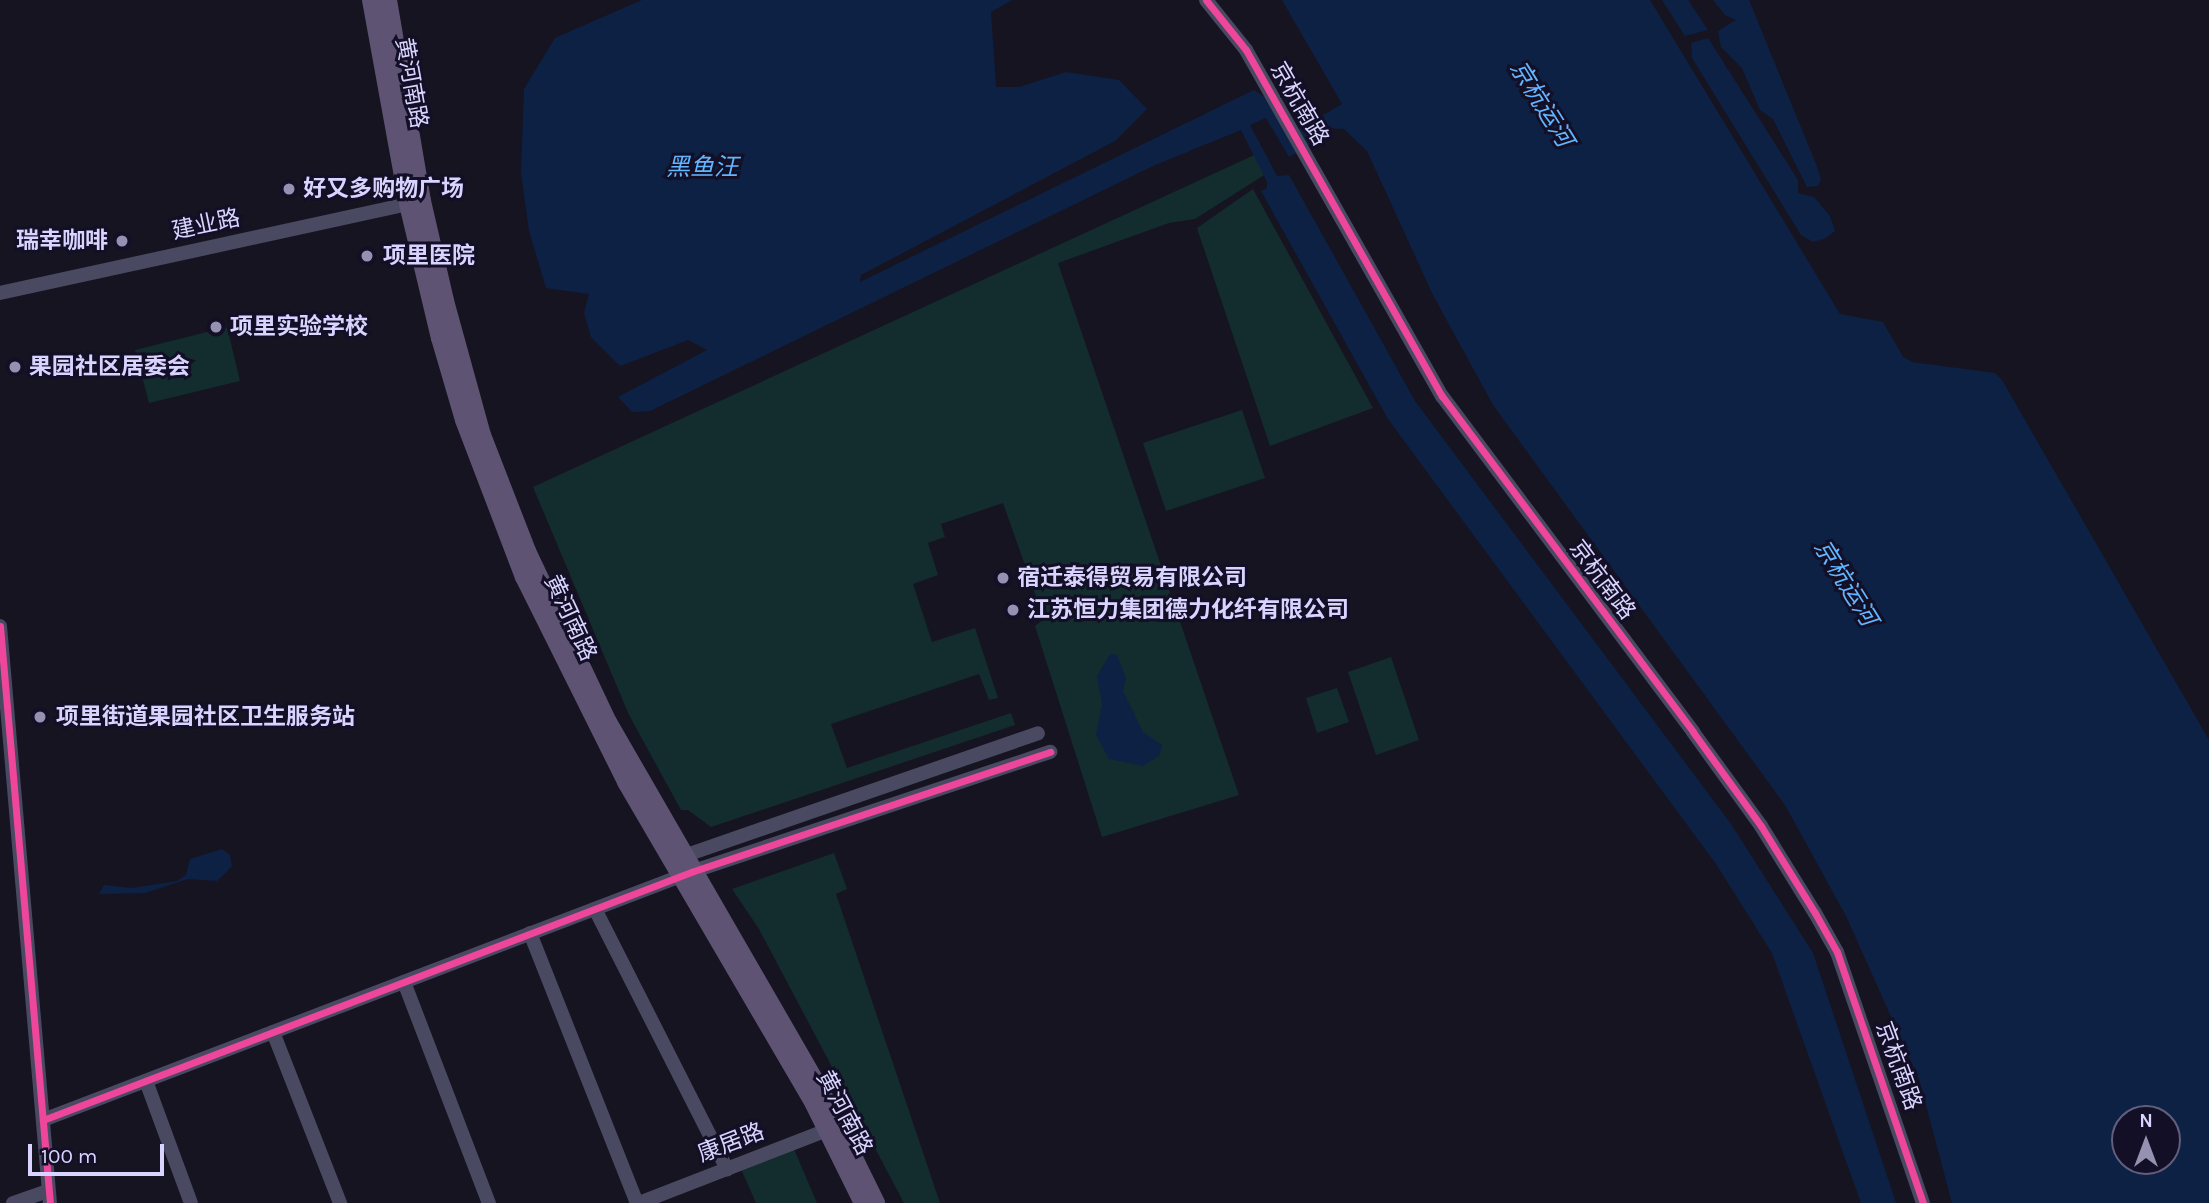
<!DOCTYPE html>
<html>
<head>
<meta charset="utf-8">
<style>
	body { margin:0 }
	#map { position:relative; width:2209px; height:1203px; overflow:hidden; background:#161421; font-family:Karla,"Noto Sans SC",sans-serif }
	div>[style] { position:absolute }
	[style*='--x'] { left:calc(var(--x)*1px); top:calc(var(--y)*1px); width:calc(var(--w)*1px); rotate:calc(var(--a)*1deg) }
	.green>* { inset:0; background:#132c2d }
	.water>* { inset:0; background:#0d2144 }
	.minor>* { height:14px; margin:-7px; padding:0 7px; transform-origin:7px; border-radius:7px; background:#4a4962 }
	.major>* { height:18px; margin:-9px; padding:0 9px; transform-origin:9px; border-radius:9px; background:#5e5373 }
	.cycleway>* { height:7px; margin:-3.5px; padding:0 3.5px; transform-origin:3.5px; border-radius:3.5px; background:#ed469a }
	.dots>* { width:19px; height:19px; translate:-50% -50%; box-sizing:border-box; border:4px solid #130f26; border-radius:50% }
	span { translate:-50% -50%; white-space:nowrap; text-align:center; line-height:1.15; -webkit-text-stroke:6px #130f26; paint-order:stroke }
	.street-label { font-size:23px; color:#d9d4ff }
	.poi-label { font-size:23px; color:#d9d4ff; font-weight:700 }
	.left { translate:0 -50%; text-align:left }
	.right { translate:-100% -50%; text-align:right }
	.water-label { font-size:24px; color:#62b6ff; font-style:italic }
	.north { position:absolute; left:2111px; top:1105px; width:70px; height:70px; box-sizing:border-box; background:#130f26; border:2px solid #625e7d; border-radius:50%; rotate:0deg; font-size:19px; font-weight:700; line-height:28px; text-align:center; color:#d9d4ff }
	.north::after { content:''; display:block; margin:auto; width:24px; height:32px; background:#9591b1; clip-path:polygon(50% 0,100% 100%,50% 72%,0 100%) }
	.scale { position:absolute; left:28px; top:1144px; width:136px; height:32px; box-sizing:border-box; border:4px solid #d9d4ff; border-top:0; padding-left:9px; font-size:21px; line-height:24px; white-space:nowrap; color:#d9d4ff; -webkit-text-stroke:5px #130f26; paint-order:stroke }
</style>
</head>
<body>
<div id="map">
	<div class="green">
		<i style="clip-path:polygon(1263px 151px,1272px 170px,1195px 219px,1169px 223px,1058px 263px,1239px 795px,1102px 837px,1035px 626px,1044px 619px,1003px 503px,941px 524px,945px 537px,928px 543px,938px 575px,913px 584px,932px 642px,975px 628px,998px 698px,989px 700px,979px 674px,831px 724px,847px 768px,1011px 713px,1015px 725px,711px 827px,688px 810px,681px 810px,629px 715px,533px 487px)"></i>
		<i style="clip-path:polygon(1253px 189px,1373px 408px,1270px 446px,1197px 228px)"></i>
		<i style="clip-path:polygon(227px 327px,240px 381px,149px 403px,135px 350px)"></i>
		<i style="clip-path:polygon(1242px 410px,1265px 478px,1166px 511px,1143px 443px)"></i>
		<i style="clip-path:polygon(1391px 657px,1419px 740px,1376px 755px,1348px 672px)"></i>
		<i style="clip-path:polygon(1337px 688px,1349px 722px,1317px 733px,1306px 698px)"></i>
		<i style="clip-path:polygon(834px 853px,847px 889px,836px 894px,940px 1203px,904px 1203px,759px 929px,732px 889px)"></i>
		<i style="clip-path:polygon(794px 1149px,817px 1203px,756px 1203px,741px 1169px)"></i>
	</div>
	<div class="water">
		<i style="clip-path:polygon(evenodd,642px 0,1012px 0,991px 12px,996px 87px,1019px 87px,1066px 72px,1119px 80px,1147px 109px,1115px 141px,861px 275px,860px 282px,1254px 90px,1274px 104px,1290px 134px,1342px 104px,1282px 0,1650px 0,1840px 314px,1883px 322px,1903px 357px,1912px 362px,1995px 373px,2002px 380px,2209px 740px,2209px 1203px,1952px 1203px,1919px 1079px,1846px 916px,1785px 805px,1493px 405px,1433px 295px,1367px 151px,1344px 129px,1329px 128px,1322px 137px,1289px 157px,1266px 118px,1250px 125px,1277px 176px,1289px 175px,1415px 401px,1731px 824px,1813px 953px,1896px 1203px,1861px 1203px,1772px 953px,1716px 864px,1388px 419px,1261px 191px,1267px 188px,1267px 182px,1241px 130px,1155px 165px,650px 411px,632px 412px,618px 397px,707px 350px,688px 340px,620px 366px,591px 337px,584px 313px,589px 294px,546px 288px,529px 231px,521px 173px,524px 89px,555px 38px,642px 0,2125px 1119px,2167px 1119px,2167px 1161px,2125px 1161px,2125px 1119px)"></i>
		<i style="clip-path:polygon(1662px 0,1688px 0,1708px 30px,1685px 36px)"></i>
		<i style="clip-path:polygon(1713px 0,1749px 0,1816px 164px,1821px 179px,1818px 186px,1807px 187px,1773px 119px,1760px 110px,1742px 68px,1721px 47px,1718px 31px,1736px 20px,1725px 15px)"></i>
		<i style="clip-path:polygon(1708px 38px,1798px 180px,1798px 193px,1814px 197px,1830px 216px,1835px 231px,1826px 238px,1813px 242px,1801px 235px,1692px 58px,1691px 43px)"></i>
		<i style="clip-path:polygon(1110px 654px,1117px 655px,1126px 678px,1123px 691px,1143px 732px,1162px 745px,1159px 756px,1143px 766px,1109px 759px,1096px 735px,1102px 704px,1097px 676px)"></i>
		<i style="clip-path:polygon(222px 849px,230px 855px,232px 866px,217px 881px,188px 879px,145px 893px,99px 894px,104px 885px,132px 888px,177px 881px,186px 875px,190px 859px)"></i>
	</div>
	<div class="minor">
		<i style="--x:1206;--y:0;--w:64;--a:51.3"></i>
		<i style="--x:1246;--y:50;--w:398;--a:60.5"></i>
		<i style="--x:1442;--y:396;--w:419;--a:53.2"></i>
		<i style="--x:1693;--y:732;--w:116;--a:54.1"></i>
		<i style="--x:1761;--y:826;--w:102;--a:58.2"></i>
		<i style="--x:1815;--y:913;--w:45;--a:60.6"></i>
		<i style="--x:1837;--y:952;--w:265;--a:71.1"></i>
		<i style="--x:0;--y:293;--w:426;--a:-12.3"></i>
		<i style="--x:0;--y:626;--w:579;--a:85.05"></i>
		<i style="--x:675;--y:859;--w:384;--a:-19.1"></i>
		<i style="--x:595;--y:909;--w:292;--a:63.1"></i>
		<i style="--x:530;--y:933;--w:290;--a:68.4"></i>
		<i style="--x:404;--y:982;--w:237;--a:69"></i>
		<i style="--x:273;--y:1032;--w:184;--a:68.6"></i>
		<i style="--x:146;--y:1081;--w:130;--a:69.8"></i>
		<i style="--x:43;--y:1120;--w:694;--a:-20.94"></i>
		<i style="--x:691;--y:872;--w:379;--a:-18.5"></i>
		<i style="--x:13;--y:1203;--w:37;--a:-19"></i>
		<i style="--x:639;--y:1203;--w:210;--a:-21.2"></i>
	</div>
	<div class="major">
		<i style="--x:371;--y:0;--w:207;--a:79.7"></i>
		<i style="--x:408;--y:204;--w:138;--a:76.6"></i>
		<i style="--x:440;--y:338;--w:85;--a:73.7"></i>
		<i style="--x:464;--y:420;--w:168;--a:69.1"></i>
		<i style="--x:524;--y:577;--w:229;--a:63.5"></i>
		<i style="--x:626;--y:782;--w:373;--a:59.7"></i>
		<i style="--x:814;--y:1104;--w:110;--a:63.7"></i>
		<i style="--x:388;--y:0;--w:204;--a:80.4"></i>
		<i style="--x:422;--y:201;--w:103;--a:77"></i>
		<i style="--x:445;--y:301;--w:139;--a:74.6"></i>
		<i style="--x:482;--y:435;--w:124;--a:68.8"></i>
		<i style="--x:527;--y:551;--w:189;--a:64.7"></i>
		<i style="--x:608;--y:722;--w:426;--a:60"></i>
		<i style="--x:821;--y:1091;--w:125;--a:63.8"></i>
	</div>
	<div class="cycleway">
		<i style="--x:1206;--y:0;--w:64;--a:51.3"></i>
		<i style="--x:1246;--y:50;--w:398;--a:60.5"></i>
		<i style="--x:1442;--y:396;--w:419;--a:53.2"></i>
		<i style="--x:1693;--y:732;--w:116;--a:54.1"></i>
		<i style="--x:1761;--y:826;--w:102;--a:58.2"></i>
		<i style="--x:1815;--y:913;--w:45;--a:60.6"></i>
		<i style="--x:1837;--y:952;--w:265;--a:71.1"></i>
		<i style="--x:0;--y:626;--w:579;--a:85.05"></i>
		<i style="--x:43;--y:1120;--w:694;--a:-20.94"></i>
		<i style="--x:691;--y:872;--w:379;--a:-18.5"></i>
	</div>
	<div class="dots">
		<i style="left:289px;top:189px;background:#9591b1"></i>
		<i style="left:122px;top:241px;background:#9591b1"></i>
		<i style="left:367px;top:256px;background:#9591b1"></i>
		<i style="left:216px;top:327px;background:#9591b1"></i>
		<i style="left:15px;top:367px;background:#9591b1"></i>
		<i style="left:1003px;top:578px;background:#9591b1"></i>
		<i style="left:1013px;top:610px;background:#9591b1"></i>
		<i style="left:40px;top:717px;background:#9591b1"></i>
	</div>
	<div class="street-label">
		<span style="left:411px;top:83px;rotate:80deg">黄河南路</span>
		<span style="left:1299px;top:104px;rotate:60deg">京杭南路</span>
		<span style="left:206px;top:225px;rotate:-12deg">建业路</span>
		<span style="left:1602px;top:580px;rotate:53deg">京杭南路</span>
		<span style="left:570px;top:618px;rotate:65deg">黄河南路</span>
		<span style="left:1898px;top:1066px;rotate:70deg">京杭南路</span>
		<span style="left:844px;top:1113px;rotate:62deg">黄河南路</span>
		<span style="left:731px;top:1143px;rotate:-21deg">康居路</span>
	</div>
	<div class="poi-label">
		<span class="left" style="left:303px;top:189px">好又多购物广场</span>
		<span class="right" style="left:108px;top:241px">瑞幸咖啡</span>
		<span class="left" style="left:383px;top:256px">项里医院</span>
		<span class="left" style="left:230px;top:327px">项里实验学校</span>
		<span class="left" style="left:29px;top:367px">果园社区居委会</span>
		<span class="left" style="left:1017px;top:578px">宿迁泰得贸易有限公司</span>
		<span class="left" style="left:1027px;top:610px">江苏恒力集团德力化纤有限公司</span>
		<span class="left" style="left:56px;top:717px">项里街道果园社区卫生服务站</span>
	</div>
	<div class="water-label">
		<span style="left:1541px;top:104px;rotate:58deg">京杭运河</span>
		<span style="left:702px;top:168px">黑鱼汪</span>
		<span style="left:1845px;top:583px;rotate:58deg">京杭运河</span>
	</div>
	<div class="north">N</div>
	<div class="scale">100 m</div>
</div>
</body>
</html>
